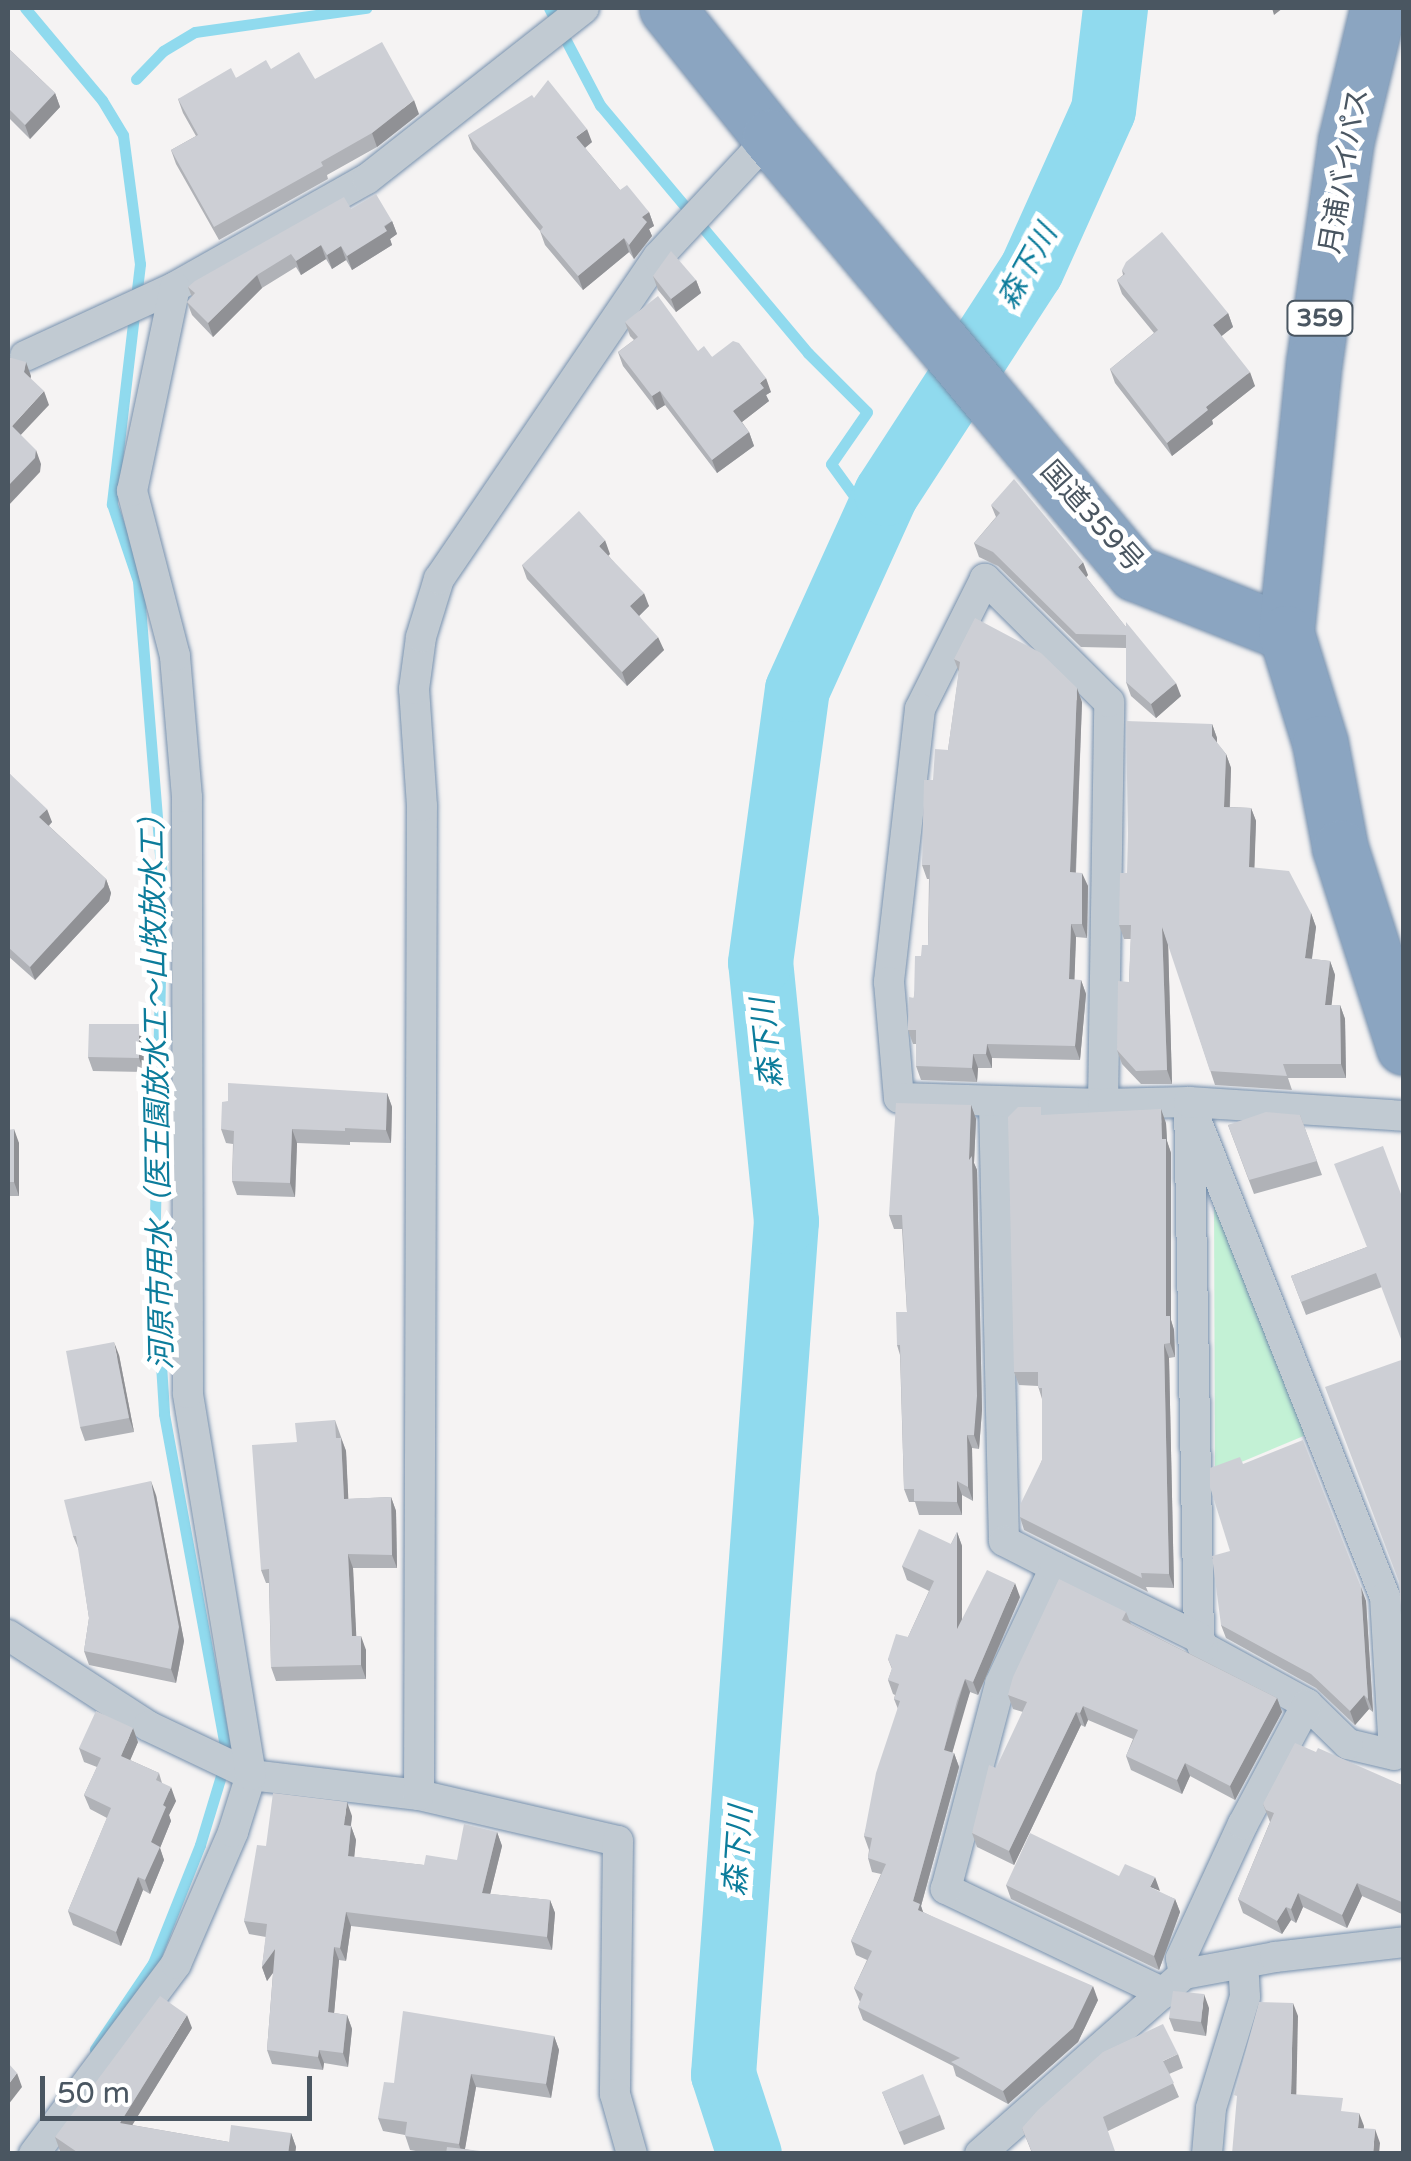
<!DOCTYPE html>
<html>
<head>
<meta charset="utf-8">
<style>
	body { margin:0 }
	#map { position:relative; width:1411px; height:2161px; overflow:hidden; background:#f5f3f3; font-family:"Varela Round","Noto Sans JP",sans-serif }
	div>[style] { position:absolute }
	[style*='--x'] { left:calc(var(--x)*1px); top:calc(var(--y)*1px); width:calc(var(--w)*1px); rotate:calc(var(--a)*1deg) }
	.green>* { inset:0; background:#c3f1d5 }
	.stream>* { height:11px; margin:-5.5px; padding:0 5.5px; transform-origin:5.5px; border-radius:5.5px; background:#90daee }
	.river>* { height:65px; margin:-32.5px; padding:0 32.5px; transform-origin:32.5px; border-radius:32.5px; background:#90daee }
	.roads { filter:drop-shadow(0 0 2px #7690ad) drop-shadow(0 0 2px #7690ad) }
	.street>* { height:30px; margin:-15px; padding:0 15px; transform-origin:15px; border-radius:15px; background:#c1cad2 }
	.highway>* { height:55px; margin:-27.5px; padding:0 27.5px; transform-origin:27.5px; border-radius:27.5px; background:#8ba5c1 }
	.wall>* { inset:0; background:#b0b2b7 }
	.shaded-wall>* { inset:0; background:#909195 }
	.building>* { inset:0; background:#cdcfd5 }
	span { translate:-50% -50%; white-space:nowrap; text-align:center; line-height:1.15; -webkit-text-stroke:10px #fff; paint-order:stroke }
	.shield-label span { padding:2px 8px; background:#fff; border:2px solid; border-radius:8px; -webkit-text-stroke-width:0 }
	.shield-label { font-size:25px; color:#4a5661; font-weight:700 }
	.street-label { font-size:28px; color:#4a5661 }
	.water-label { font-size:30px; color:#0c7c9b; font-style:italic }
	.frame { position:absolute; inset:0; border:10px solid #4a5661; pointer-events:none }
	.scale { position:absolute; left:40px; top:2076px; width:272px; height:45px; box-sizing:border-box; border:5px solid #4a5661; border-top:0; padding-left:12px; font-size:30px; line-height:35px; white-space:nowrap; color:#4a5661; -webkit-text-stroke:8px #fff; paint-order:stroke }
</style>
</head>
<body>
<div id="map">
	<div class="green">
		<i style="clip-path:polygon(1214px 1194px,1306px 1435px,1215px 1473px)"></i>
	</div>
	<div class="stream">
		<i style="--x:25;--y:8;--w:120;--a:50.1"></i>
		<i style="--x:102;--y:100;--w:41;--a:59"></i>
		<i style="--x:123;--y:135;--w:130;--a:82.5"></i>
		<i style="--x:140;--y:264;--w:242;--a:96.7"></i>
		<i style="--x:112;--y:504;--w:81;--a:71.3"></i>
		<i style="--x:138;--y:581;--w:302;--a:85.4"></i>
		<i style="--x:162;--y:882;--w:371;--a:91.2"></i>
		<i style="--x:154;--y:1253;--w:161;--a:86.4"></i>
		<i style="--x:164;--y:1414;--w:348;--a:79.6"></i>
		<i style="--x:227;--y:1756;--w:93;--a:106.9"></i>
		<i style="--x:200;--y:1845;--w:127;--a:111.7"></i>
		<i style="--x:153;--y:1963;--w:104;--a:124"></i>
		<i style="--x:549;--y:8;--w:110;--a:62.3"></i>
		<i style="--x:600;--y:105;--w:324;--a:50"></i>
		<i style="--x:808;--y:353;--w:83;--a:45"></i>
		<i style="--x:867;--y:412;--w:63;--a:124.7"></i>
		<i style="--x:831;--y:464;--w:72;--a:54.1"></i>
		<i style="--x:136;--y:79;--w:39;--a:-46"></i>
		<i style="--x:163;--y:51;--w:37;--a:-31"></i>
		<i style="--x:195;--y:32;--w:173;--a:-8"></i>
	</div>
	<div class="river">
		<i style="--x:749;--y:2154;--w:84;--a:-108"></i>
		<i style="--x:723;--y:2074;--w:855;--a:-85.78"></i>
		<i style="--x:786;--y:1221;--w:260;--a:-95.7"></i>
		<i style="--x:760;--y:962;--w:275;--a:-82.3"></i>
		<i style="--x:797;--y:689;--w:215;--a:-65.6"></i>
		<i style="--x:886;--y:493;--w:266;--a:-57"></i>
		<i style="--x:1031;--y:270;--w:175;--a:-65.8"></i>
		<i style="--x:1103;--y:110;--w:103;--a:-83.3"></i>
	</div>
	<div class="roads">
		<div class="street">
			<i style="--x:25;--y:356;--w:165;--a:-24.7"></i>
			<i style="--x:175;--y:287;--w:220;--a:-29.4"></i>
			<i style="--x:367;--y:179;--w:276;--a:-38.2"></i>
			<i style="--x:994;--y:1102;--w:439;--a:88.7"></i>
			<i style="--x:1004;--y:1541;--w:57;--a:27"></i>
			<i style="--x:1189;--y:1102;--w:532;--a:68.4"></i>
			<i style="--x:1385;--y:1597;--w:158;--a:86.7"></i>
			<i style="--x:1394;--y:1755;--w:47;--a:-166.6"></i>
			<i style="--x:1348;--y:1744;--w:57;--a:-135.7"></i>
			<i style="--x:1307;--y:1704;--w:119;--a:-151.3"></i>
			<i style="--x:1203;--y:1647;--w:10;--a:-114"></i>
			<i style="--x:1199;--y:1638;--w:536;--a:-91.07"></i>
			<i style="--x:1103;--y:1104;--w:402;--a:-89.1"></i>
			<i style="--x:1109;--y:702;--w:175;--a:-135.2"></i>
			<i style="--x:985;--y:579;--w:145;--a:116.6"></i>
			<i style="--x:920;--y:709;--w:275;--a:96.5"></i>
			<i style="--x:889;--y:982;--w:116;--a:85.1"></i>
			<i style="--x:899;--y:1098;--w:204;--a:1.7"></i>
			<i style="--x:1103;--y:1104;--w:86;--a:-1.3"></i>
			<i style="--x:1189;--y:1102;--w:215;--a:3.7"></i>
			<i style="--x:8;--y:1635;--w:167;--a:33"></i>
			<i style="--x:148;--y:1726;--w:114;--a:25.4"></i>
			<i style="--x:251;--y:1775;--w:169;--a:6.8"></i>
			<i style="--x:419;--y:1795;--w:204;--a:13"></i>
			<i style="--x:618;--y:1841;--w:253;--a:90.7"></i>
			<i style="--x:615;--y:2094;--w:62;--a:74.2"></i>
			<i style="--x:419;--y:1795;--w:989;--a:-89.83"></i>
			<i style="--x:422;--y:806;--w:117;--a:-93.9"></i>
			<i style="--x:414;--y:689;--w:52;--a:-82.3"></i>
			<i style="--x:421;--y:637;--w:61;--a:-72.8"></i>
			<i style="--x:439;--y:579;--w:389;--a:-55.8"></i>
			<i style="--x:658;--y:257;--w:164;--a:-47"></i>
			<i style="--x:1184;--y:1974;--w:16;--a:-101"></i>
			<i style="--x:1181;--y:1958;--w:148;--a:-65.2"></i>
			<i style="--x:1243;--y:1824;--w:136;--a:-61.9"></i>
			<i style="--x:1164;--y:1993;--w:242;--a:-154.5"></i>
			<i style="--x:946;--y:1889;--w:212;--a:-75.2"></i>
			<i style="--x:1000;--y:1684;--w:129;--a:-64.8"></i>
			<i style="--x:1055;--y:1567;--w:161;--a:26.2"></i>
			<i style="--x:34;--y:2154;--w:237;--a:-53.2"></i>
			<i style="--x:176;--y:1964;--w:144;--a:-66.6"></i>
			<i style="--x:233;--y:1832;--w:60;--a:-72.5"></i>
			<i style="--x:251;--y:1775;--w:387;--a:-99.4"></i>
			<i style="--x:188;--y:1393;--w:596;--a:-90.1"></i>
			<i style="--x:187;--y:797;--w:142;--a:-94.9"></i>
			<i style="--x:175;--y:656;--w:171;--a:-104.6"></i>
			<i style="--x:132;--y:491;--w:208;--a:-78.1"></i>
			<i style="--x:980;--y:2154;--w:272;--a:-41.4"></i>
			<i style="--x:1184;--y:1974;--w:93;--a:-10.6"></i>
			<i style="--x:1275;--y:1957;--w:130;--a:-6.6"></i>
			<i style="--x:1207;--y:2154;--w:46;--a:-85"></i>
			<i style="--x:1211;--y:2108;--w:116;--a:-73"></i>
			<i style="--x:1245;--y:1997;--w:33;--a:-93"></i>
		</div>
		<div class="highway">
			<i style="--x:667;--y:8;--w:165;--a:51.4"></i>
			<i style="--x:770;--y:137;--w:569;--a:50.07"></i>
			<i style="--x:1135;--y:573;--w:162;--a:21.7"></i>
			<i style="--x:1378;--y:8;--w:136;--a:103.6"></i>
			<i style="--x:1346;--y:140;--w:223;--a:98.2"></i>
			<i style="--x:1314;--y:361;--w:273;--a:95.9"></i>
			<i style="--x:1286;--y:633;--w:115;--a:72.8"></i>
			<i style="--x:1320;--y:743;--w:107;--a:79.2"></i>
			<i style="--x:1340;--y:848;--w:209;--a:72.2"></i>
		</div>
	</div>
	<div class="wall">
		<i style="clip-path:polygon(8px 48px,55px 93px,60px 107px,30px 139px,8px 117px)"></i>
		<i style="clip-path:polygon(271px 69px,315px 79px,419px 114px,377px 147px,327px 175px,328px 179px,219px 240px,176px 164px,171px 150px,196px 136px,183px 113px,178px 99px,236px 78px)"></i>
		<i style="clip-path:polygon(468px 135px,592px 142px,585px 148px,620px 190px,649px 212px,654px 226px,649px 229px,652px 236px,634px 259px,629px 252px,583px 290px,545px 245px,540px 231px,473px 149px)"></i>
		<i style="clip-path:polygon(392px 221px,397px 234px,390px 239px,392px 245px,352px 270px,346px 260px,332px 269px,326px 259px,301px 275px,296px 267px,262px 288px,213px 337px,192px 315px,187px 302px,192px 297px,188px 287px)"></i>
		<i style="clip-path:polygon(1122px 270px,1228px 313px,1233px 327px,1221px 336px,1255px 386px,1212px 420px,1213px 424px,1172px 456px,1115px 383px,1110px 369px,1154px 333px,1122px 294px,1117px 280px,1123px 275px)"></i>
		<i style="clip-path:polygon(653px 276px,696px 280px,701px 293px,676px 312px,658px 290px)"></i>
		<i style="clip-path:polygon(625px 322px,712px 357px,771px 392px,766px 395px,769px 401px,742px 422px,749px 432px,754px 446px,717px 473px,665px 405px,657px 410px,623px 366px,618px 352px,634px 340px,630px 336px)"></i>
		<i style="clip-path:polygon(991px 505px,1088px 575px,1086px 577px,1181px 696px,1156px 718px,1131px 696px,1126px 682px,1126px 648px,1081px 647px,998px 566px,979px 557px,974px 543px,996px 517px)"></i>
		<i style="clip-path:polygon(610px 554px,608px 555px,649px 606px,639px 616px,664px 650px,627px 686px,527px 579px,522px 565px)"></i>
		<i style="clip-path:polygon(954px 659px,1082px 702px,1076px 873px,1088px 886px,1087px 938px,1076px 937px,1074px 980px,1081px 980px,1086px 994px,1080px 1060px,992px 1058px,992px 1068px,978px 1068px,977px 1082px,921px 1080px,916px 1066px,916px 1044px,913px 1044px,908px 1030px,921px 956px,928px 945px,929px 879px,927px 879px,922px 865px,933px 780px,948px 750px,959px 672px)"></i>
		<i style="clip-path:polygon(1212px 724px,1217px 738px,1217px 743px,1226px 754px,1231px 768px,1230px 807px,1251px 808px,1256px 821px,1254px 868px,1311px 913px,1316px 927px,1312px 959px,1330px 961px,1335px 975px,1331px 1005px,1340px 1005px,1345px 1019px,1346px 1078px,1288px 1078px,1292px 1090px,1215px 1085px,1168px 942px,1172px 1084px,1141px 1084px,1122px 1064px,1117px 1050px,1129px 982px,1131px 939px,1124px 939px,1119px 925px,1127px 873px)"></i>
		<i style="clip-path:polygon(8px 772px,52px 822px,49px 826px,106px 879px,111px 893px,109px 901px,35px 980px,8px 956px)"></i>
		<i style="clip-path:polygon(144px 1038px,144px 1072px,93px 1071px,88px 1057px)"></i>
		<i style="clip-path:polygon(387px 1093px,392px 1107px,391px 1143px,350px 1142px,350px 1145px,297px 1143px,295px 1197px,237px 1195px,232px 1181px,233px 1144px,226px 1143px,221px 1129px)"></i>
		<i style="clip-path:polygon(971px 1105px,976px 1119px,974px 1163px,977px 1170px,982px 1410px,979px 1449px,972px 1448px,973px 1501px,962px 1495px,962px 1515px,919px 1515px,915px 1502px,909px 1502px,904px 1489px,900px 1355px,897px 1345px,907px 1312px,902px 1229px,894px 1229px,889px 1215px)"></i>
		<i style="clip-path:polygon(1044px 1115px,1166px 1123px,1167px 1141px,1171px 1153px,1171px 1320px,1174px 1330px,1175px 1357px,1169px 1358px,1174px 1588px,1146px 1587px,1148px 1592px,1024px 1530px,1020px 1517px,1042px 1460px,1042px 1399px,1038px 1386px,1019px 1385px,1014px 1372px)"></i>
		<i style="clip-path:polygon(1300px 1115px,1322px 1175px,1254px 1194px,1228px 1125px)"></i>
		<i style="clip-path:polygon(8px 1130px,19px 1143px,19px 1196px,8px 1196px)"></i>
		<i style="clip-path:polygon(1383px 1146px,1382px 1287px,1306px 1315px,1291px 1276px,1367px 1247px)"></i>
		<i style="clip-path:polygon(119px 1355px,134px 1432px,85px 1441px,80px 1427px)"></i>
		<i style="clip-path:polygon(335px 1420px,346px 1451px,348px 1499px,391px 1497px,396px 1511px,397px 1568px,353px 1568px,356px 1636px,366px 1650px,366px 1679px,276px 1681px,271px 1667px,269px 1583px,266px 1583px,261px 1570px,297px 1442px)"></i>
		<i style="clip-path:polygon(1243px 1464px,1366px 1601px,1373px 1712px,1369px 1709px,1355px 1725px,1316px 1688px,1226px 1638px,1221px 1625px,1230px 1551px)"></i>
		<i style="clip-path:polygon(156px 1495px,184px 1641px,176px 1683px,89px 1665px,84px 1651px,89px 1618px,79px 1550px,73px 1536px)"></i>
		<i style="clip-path:polygon(957px 1532px,962px 1546px,962px 1620px,1020px 1597px,978px 1695px,970px 1692px,962px 1715px,952px 1753px,954px 1753px,959px 1767px,921px 1906px,923px 1912px,1098px 2000px,1078px 2042px,1008px 2104px,956px 2076px,953px 2066px,863px 2020px,858px 2007px,860px 2002px,854px 1988px,867px 1960px,856px 1955px,851px 1941px,881px 1874px,872px 1872px,868px 1858px,869px 1850px,864px 1836px,898px 1709px,894px 1699px,895px 1695px,893px 1694px,888px 1680px,892px 1669px,888px 1659px,908px 1637px,929px 1591px,907px 1580px,902px 1566px,951px 1544px)"></i>
		<i style="clip-path:polygon(1126px 1612px,1131px 1624px,1277px 1698px,1282px 1712px,1235px 1800px,1190px 1776px,1182px 1794px,1131px 1770px,1126px 1756px,1133px 1739px,1088px 1720px,1085px 1727px,1081px 1725px,1014px 1865px,977px 1847px,972px 1833px,1023px 1712px,1013px 1709px,1008px 1695px)"></i>
		<i style="clip-path:polygon(138px 1742px,130px 1760px,159px 1773px,162px 1783px,176px 1801px,169px 1815px,171px 1821px,160px 1848px,164px 1860px,150px 1894px,143px 1890px,121px 1946px,73px 1925px,68px 1911px,107px 1818px,90px 1809px,84px 1795px,97px 1767px,84px 1762px,79px 1748px)"></i>
		<i style="clip-path:polygon(1316px 1752px,1404px 1786px,1404px 1915px,1362px 1896px,1347px 1928px,1303px 1907px,1296px 1923px,1291px 1920px,1282px 1934px,1243px 1913px,1238px 1899px,1270px 1822px,1263px 1804px)"></i>
		<i style="clip-path:polygon(352px 1816px,351px 1826px,356px 1840px,354px 1857px,424px 1865px,457px 1860px,497px 1832px,502px 1846px,490px 1894px,550px 1900px,555px 1913px,552px 1950px,351px 1926px,346px 1961px,339px 1960px,334px 2013px,347px 2015px,352px 2029px,348px 2067px,324px 2063px,323px 2070px,272px 2064px,267px 2050px,273px 1973px,267px 1981px,262px 1967px,266px 1937px,249px 1934px,244px 1921px,266px 1846px)"></i>
		<i style="clip-path:polygon(1119px 1876px,1175px 1899px,1180px 1912px,1159px 1970px,1011px 1899px,1006px 1885px)"></i>
		<i style="clip-path:polygon(1209px 2008px,1206px 2036px,1174px 2031px,1169px 2018px)"></i>
		<i style="clip-path:polygon(192px 2028px,132px 2125px,229px 2142px,291px 2133px,296px 2147px,295px 2154px,64px 2154px,60px 2151px,55px 2137px)"></i>
		<i style="clip-path:polygon(554px 2036px,559px 2050px,551px 2098px,476px 2087px,465px 2149px,489px 2154px,433px 2154px,410px 2150px,405px 2135px,383px 2131px,378px 2118px,394px 2083px)"></i>
		<i style="clip-path:polygon(1178px 2054px,1183px 2068px,1169px 2074px,1179px 2097px,1108px 2131px,1032px 2153px,1022px 2128px)"></i>
		<i style="clip-path:polygon(882px 2092px,940px 2115px,945px 2129px,904px 2145px)"></i>
	</div>
	<div class="shaded-wall">
		<i style="clip-path:polygon(1272px 8px,1283px 8px,1274px 15px)"></i>
		<i style="clip-path:polygon(55px 93px,60px 107px,30px 139px,25px 125px)"></i>
		<i style="clip-path:polygon(414px 100px,419px 114px,377px 147px,372px 133px)"></i>
		<i style="clip-path:polygon(587px 129px,592px 142px,581px 151px,576px 137px)"></i>
		<i style="clip-path:polygon(649px 212px,654px 226px,649px 229px,652px 236px,634px 259px,629px 245px,642px 217px)"></i>
		<i style="clip-path:polygon(392px 221px,397px 234px,390px 239px,392px 245px,352px 270px,347px 256px)"></i>
		<i style="clip-path:polygon(624px 238px,629px 252px,583px 290px,578px 276px)"></i>
		<i style="clip-path:polygon(321px 245px,326px 259px,301px 275px,296px 261px)"></i>
		<i style="clip-path:polygon(341px 246px,346px 260px,332px 269px,327px 255px)"></i>
		<i style="clip-path:polygon(257px 275px,262px 288px,213px 337px,208px 323px)"></i>
		<i style="clip-path:polygon(696px 280px,701px 293px,676px 312px,671px 299px)"></i>
		<i style="clip-path:polygon(1228px 313px,1233px 327px,1218px 339px,1213px 325px)"></i>
		<i style="clip-path:polygon(26px 362px,31px 376px,29px 386px,24px 372px)"></i>
		<i style="clip-path:polygon(1250px 372px,1255px 386px,1212px 420px,1213px 424px,1172px 456px,1167px 443px,1206px 407px)"></i>
		<i style="clip-path:polygon(766px 378px,771px 392px,766px 395px,769px 401px,738px 425px,733px 411px,760px 383px)"></i>
		<i style="clip-path:polygon(44px 391px,49px 405px,16px 440px,12px 426px)"></i>
		<i style="clip-path:polygon(660px 391px,665px 405px,657px 410px,652px 396px)"></i>
		<i style="clip-path:polygon(749px 432px,754px 446px,717px 473px,712px 460px)"></i>
		<i style="clip-path:polygon(36px 450px,41px 464px,40px 472px,8px 506px,8px 486px)"></i>
		<i style="clip-path:polygon(605px 540px,610px 554px,604px 560px,599px 546px)"></i>
		<i style="clip-path:polygon(1083px 562px,1088px 575px,1083px 581px,1078px 567px)"></i>
		<i style="clip-path:polygon(644px 593px,649px 606px,635px 620px,630px 606px)"></i>
		<i style="clip-path:polygon(658px 637px,664px 650px,627px 686px,622px 672px)"></i>
		<i style="clip-path:polygon(1176px 683px,1181px 696px,1156px 718px,1151px 704px)"></i>
		<i style="clip-path:polygon(1077px 688px,1082px 702px,1075px 886px,1070px 872px)"></i>
		<i style="clip-path:polygon(1212px 724px,1217px 738px,1217px 750px,1212px 736px)"></i>
		<i style="clip-path:polygon(1226px 754px,1231px 768px,1229px 821px,1224px 807px)"></i>
		<i style="clip-path:polygon(1251px 808px,1256px 821px,1254px 881px,1249px 867px)"></i>
		<i style="clip-path:polygon(47px 809px,52px 822px,44px 830px,39px 817px)"></i>
		<i style="clip-path:polygon(1082px 873px,1088px 886px,1087px 938px,1082px 924px)"></i>
		<i style="clip-path:polygon(106px 879px,111px 893px,109px 901px,35px 980px,30px 967px)"></i>
		<i style="clip-path:polygon(1311px 913px,1316px 927px,1310px 972px,1305px 958px)"></i>
		<i style="clip-path:polygon(1071px 924px,1076px 937px,1074px 993px,1069px 979px)"></i>
		<i style="clip-path:polygon(1162px 927px,1168px 941px,1172px 1084px,1167px 1070px)"></i>
		<i style="clip-path:polygon(1330px 961px,1335px 975px,1330px 1019px,1325px 1005px)"></i>
		<i style="clip-path:polygon(1081px 980px,1086px 994px,1080px 1060px,1075px 1046px)"></i>
		<i style="clip-path:polygon(1340px 1005px,1345px 1019px,1346px 1078px,1341px 1064px)"></i>
		<i style="clip-path:polygon(139px 1024px,144px 1038px,144px 1072px,139px 1058px)"></i>
		<i style="clip-path:polygon(987px 1044px,992px 1058px,992px 1068px,986px 1054px)"></i>
		<i style="clip-path:polygon(973px 1054px,978px 1068px,977px 1082px,972px 1068px)"></i>
		<i style="clip-path:polygon(387px 1093px,392px 1107px,391px 1143px,386px 1130px)"></i>
		<i style="clip-path:polygon(971px 1105px,976px 1119px,974px 1163px,977px 1170px,982px 1410px,979px 1449px,974px 1435px,969px 1160px)"></i>
		<i style="clip-path:polygon(1161px 1109px,1166px 1123px,1167px 1141px,1171px 1153px,1171px 1320px,1174px 1330px,1175px 1357px,1170px 1343px,1166px 1316px)"></i>
		<i style="clip-path:polygon(14px 1129px,19px 1143px,19px 1196px,14px 1182px)"></i>
		<i style="clip-path:polygon(292px 1129px,297px 1143px,295px 1197px,290px 1183px)"></i>
		<i style="clip-path:polygon(114px 1342px,119px 1355px,134px 1432px,129px 1418px)"></i>
		<i style="clip-path:polygon(1164px 1344px,1169px 1358px,1174px 1588px,1169px 1574px)"></i>
		<i style="clip-path:polygon(967px 1435px,972px 1448px,973px 1501px,968px 1487px)"></i>
		<i style="clip-path:polygon(341px 1438px,346px 1451px,349px 1512px,344px 1499px)"></i>
		<i style="clip-path:polygon(151px 1481px,156px 1495px,184px 1641px,176px 1683px,171px 1669px)"></i>
		<i style="clip-path:polygon(957px 1481px,962px 1495px,962px 1515px,957px 1502px)"></i>
		<i style="clip-path:polygon(391px 1497px,396px 1511px,397px 1568px,392px 1555px)"></i>
		<i style="clip-path:polygon(957px 1532px,962px 1546px,962px 1643px,957px 1629px)"></i>
		<i style="clip-path:polygon(348px 1554px,353px 1568px,357px 1650px,352px 1636px)"></i>
		<i style="clip-path:polygon(1015px 1583px,1020px 1597px,978px 1695px,973px 1682px)"></i>
		<i style="clip-path:polygon(1361px 1587px,1366px 1601px,1373px 1712px,1368px 1699px)"></i>
		<i style="clip-path:polygon(361px 1636px,366px 1650px,366px 1679px,361px 1665px)"></i>
		<i style="clip-path:polygon(965px 1679px,970px 1692px,949px 1764px,944px 1750px)"></i>
		<i style="clip-path:polygon(1364px 1695px,1369px 1709px,1355px 1725px,1350px 1711px)"></i>
		<i style="clip-path:polygon(1277px 1698px,1282px 1712px,1235px 1800px,1230px 1786px)"></i>
		<i style="clip-path:polygon(1083px 1706px,1088px 1720px,1085px 1727px,1080px 1713px)"></i>
		<i style="clip-path:polygon(1076px 1712px,1081px 1725px,1014px 1865px,1009px 1851px)"></i>
		<i style="clip-path:polygon(133px 1728px,138px 1742px,126px 1770px,121px 1756px)"></i>
		<i style="clip-path:polygon(954px 1753px,959px 1767px,921px 1906px,925px 1918px,923px 1923px,913px 1901px)"></i>
		<i style="clip-path:polygon(1185px 1763px,1190px 1776px,1182px 1794px,1177px 1780px)"></i>
		<i style="clip-path:polygon(171px 1787px,176px 1801px,169px 1815px,171px 1821px,160px 1848px,164px 1860px,150px 1894px,145px 1880px,151px 1842px,163px 1805px)"></i>
		<i style="clip-path:polygon(347px 1802px,352px 1816px,349px 1839px,344px 1825px)"></i>
		<i style="clip-path:polygon(351px 1826px,356px 1840px,353px 1869px,348px 1856px)"></i>
		<i style="clip-path:polygon(497px 1832px,502px 1846px,487px 1907px,482px 1893px)"></i>
		<i style="clip-path:polygon(138px 1877px,143px 1890px,121px 1946px,116px 1932px)"></i>
		<i style="clip-path:polygon(1155px 1877px,1160px 1891px,1150px 1887px)"></i>
		<i style="clip-path:polygon(1357px 1883px,1362px 1896px,1347px 1928px,1342px 1915px)"></i>
		<i style="clip-path:polygon(1298px 1893px,1303px 1907px,1296px 1923px,1291px 1909px)"></i>
		<i style="clip-path:polygon(1175px 1899px,1180px 1912px,1159px 1970px,1154px 1956px)"></i>
		<i style="clip-path:polygon(550px 1900px,555px 1913px,552px 1950px,547px 1937px)"></i>
		<i style="clip-path:polygon(1286px 1907px,1291px 1920px,1282px 1934px,1277px 1921px)"></i>
		<i style="clip-path:polygon(346px 1912px,351px 1926px,346px 1961px,340px 1948px)"></i>
		<i style="clip-path:polygon(334px 1947px,339px 1960px,333px 2025px,328px 2012px)"></i>
		<i style="clip-path:polygon(275px 1949px,280px 1963px,267px 1981px,262px 1967px)"></i>
		<i style="clip-path:polygon(1093px 1986px,1098px 2000px,1078px 2042px,1008px 2104px,1003px 2091px)"></i>
		<i style="clip-path:polygon(1204px 1994px,1209px 2008px,1206px 2036px,1201px 2022px)"></i>
		<i style="clip-path:polygon(1293px 2003px,1298px 2016px,1296px 2108px,1291px 2094px)"></i>
		<i style="clip-path:polygon(187px 2015px,192px 2028px,125px 2137px,120px 2123px)"></i>
		<i style="clip-path:polygon(347px 2015px,352px 2029px,348px 2067px,343px 2053px)"></i>
		<i style="clip-path:polygon(554px 2036px,559px 2050px,551px 2098px,546px 2084px)"></i>
		<i style="clip-path:polygon(319px 2050px,324px 2063px,323px 2070px,318px 2057px)"></i>
		<i style="clip-path:polygon(17px 2073px,22px 2087px,8px 2105px,8px 2085px)"></i>
		<i style="clip-path:polygon(471px 2074px,476px 2087px,464px 2154px,462px 2154px,459px 2144px)"></i>
		<i style="clip-path:polygon(1359px 2113px,1364px 2126px,1363px 2141px,1358px 2128px)"></i>
		<i style="clip-path:polygon(1375px 2129px,1380px 2143px,1379px 2154px,1373px 2154px)"></i>
		<i style="clip-path:polygon(291px 2133px,296px 2147px,295px 2154px,288px 2154px)"></i>
	</div>
	<div class="building">
		<i style="clip-path:polygon(382px 42px,414px 100px,372px 133px,321px 162px,323px 166px,214px 227px,171px 150px,198px 135px,178px 99px,231px 68px,236px 78px,266px 60px,271px 69px,299px 52px,315px 79px)"></i>
		<i style="clip-path:polygon(8px 48px,55px 93px,25px 125px,8px 108px)"></i>
		<i style="clip-path:polygon(548px 80px,587px 129px,576px 137px,620px 190px,627px 185px,649px 212px,642px 217px,647px 222px,629px 245px,624px 238px,578px 276px,540px 231px,543px 227px,468px 135px,532px 95px,534px 98px)"></i>
		<i style="clip-path:polygon(376px 194px,392px 221px,384px 226px,387px 231px,347px 256px,341px 246px,327px 255px,321px 245px,296px 261px,291px 254px,257px 275px,208px 323px,187px 302px,195px 293px,188px 287px,195px 281px,344px 197px,351px 209px)"></i>
		<i style="clip-path:polygon(1162px 232px,1228px 313px,1213px 325px,1250px 372px,1206px 407px,1208px 410px,1167px 443px,1110px 369px,1158px 330px,1117px 280px,1125px 274px,1122px 270px,1126px 262px)"></i>
		<i style="clip-path:polygon(671px 251px,696px 280px,671px 299px,653px 276px)"></i>
		<i style="clip-path:polygon(658px 296px,698px 351px,704px 346px,712px 357px,733px 341px,739px 343px,766px 378px,760px 383px,764px 388px,733px 411px,749px 432px,712px 460px,660px 391px,652px 396px,618px 352px,638px 337px,625px 322px)"></i>
		<i style="clip-path:polygon(8px 354px,8px 357px,26px 362px,24px 372px,44px 391px,12px 426px,36px 450px,35px 458px,8px 486px)"></i>
		<i style="clip-path:polygon(1014px 479px,1083px 562px,1078px 567px,1126px 627px,1126px 622px,1176px 683px,1151px 704px,1126px 682px,1126px 635px,1076px 634px,993px 552px,974px 543px,1000px 513px,991px 505px)"></i>
		<i style="clip-path:polygon(579px 511px,605px 540px,599px 546px,644px 593px,630px 606px,658px 637px,622px 672px,522px 565px)"></i>
		<i style="clip-path:polygon(975px 618px,1041px 653px,1077px 688px,1070px 872px,1082px 873px,1082px 924px,1071px 924px,1069px 979px,1081px 980px,1075px 1046px,987px 1044px,986px 1054px,973px 1054px,972px 1068px,916px 1066px,916px 1030px,908px 1030px,908px 1024px,909px 997px,914px 998px,915px 956px,921px 956px,922px 945px,928px 945px,930px 865px,922px 865px,924px 780px,933px 780px,935px 749px,948px 750px,960px 662px,954px 659px)"></i>
		<i style="clip-path:polygon(1126px 721px,1212px 724px,1212px 736px,1226px 754px,1224px 807px,1251px 808px,1249px 867px,1289px 871px,1311px 913px,1305px 958px,1330px 961px,1325px 1005px,1340px 1005px,1341px 1064px,1283px 1064px,1287px 1076px,1210px 1071px,1162px 927px,1167px 1070px,1136px 1071px,1117px 1050px,1118px 981px,1129px 982px,1131px 925px,1119px 925px,1120px 873px,1127px 873px,1128px 834px)"></i>
		<i style="clip-path:polygon(8px 772px,47px 809px,39px 817px,106px 879px,104px 887px,30px 967px,8px 947px)"></i>
		<i style="clip-path:polygon(89px 1024px,139px 1024px,139px 1058px,88px 1057px)"></i>
		<i style="clip-path:polygon(228px 1083px,387px 1093px,386px 1130px,345px 1128px,345px 1131px,292px 1129px,290px 1183px,232px 1181px,234px 1131px,221px 1129px,222px 1102px,228px 1101px)"></i>
		<i style="clip-path:polygon(896px 1103px,971px 1105px,969px 1160px,972px 1156px,977px 1396px,974px 1435px,967px 1435px,968px 1487px,957px 1481px,957px 1502px,914px 1501px,914px 1489px,904px 1489px,900px 1345px,897px 1345px,896px 1312px,907px 1312px,902px 1215px,889px 1215px)"></i>
		<i style="clip-path:polygon(1018px 1107px,1041px 1107px,1041px 1115px,1161px 1109px,1162px 1139px,1166px 1139px,1166px 1316px,1170px 1316px,1170px 1343px,1164px 1344px,1169px 1574px,1141px 1573px,1142px 1578px,1020px 1517px,1020px 1505px,1042px 1460px,1042px 1388px,1038px 1388px,1038px 1372px,1014px 1372px,1008px 1117px)"></i>
		<i style="clip-path:polygon(1266px 1112px,1300px 1115px,1317px 1161px,1249px 1180px,1228px 1125px)"></i>
		<i style="clip-path:polygon(14px 1129px,14px 1182px,8px 1182px,8px 1130px)"></i>
		<i style="clip-path:polygon(1383px 1146px,1404px 1202px,1404px 1347px,1376px 1273px,1301px 1302px,1291px 1276px,1367px 1247px,1334px 1164px)"></i>
		<i style="clip-path:polygon(114px 1342px,129px 1418px,80px 1427px,66px 1351px)"></i>
		<i style="clip-path:polygon(1404px 1359px,1404px 1666px,1399px 1582px,1325px 1387px)"></i>
		<i style="clip-path:polygon(335px 1420px,336px 1438px,341px 1438px,344px 1499px,391px 1497px,392px 1555px,348px 1554px,352px 1636px,361px 1636px,361px 1665px,271px 1667px,269px 1569px,261px 1570px,252px 1445px,297px 1442px,295px 1423px)"></i>
		<i style="clip-path:polygon(1303px 1440px,1361px 1587px,1368px 1699px,1364px 1695px,1350px 1711px,1311px 1674px,1221px 1625px,1212px 1556px,1230px 1551px,1210px 1487px,1210px 1468px,1240px 1457px,1243px 1464px)"></i>
		<i style="clip-path:polygon(151px 1481px,179px 1627px,171px 1669px,84px 1651px,89px 1618px,76px 1536px,73px 1536px,64px 1500px)"></i>
		<i style="clip-path:polygon(919px 1529px,951px 1544px,957px 1532px,957px 1629px,987px 1570px,1015px 1583px,973px 1682px,965px 1679px,957px 1701px,944px 1750px,954px 1753px,913px 1901px,920px 1904px,918px 1910px,1093px 1986px,1073px 2028px,1003px 2091px,951px 2062px,960px 2058px,858px 2007px,863px 1994px,854px 1988px,872px 1951px,851px 1941px,886px 1864px,868px 1858px,872px 1838px,864px 1836px,876px 1773px,900px 1701px,894px 1699px,899px 1684px,888px 1680px,892px 1668px,888px 1659px,896px 1634px,908px 1637px,934px 1581px,902px 1566px)"></i>
		<i style="clip-path:polygon(1059px 1579px,1126px 1612px,1122px 1620px,1277px 1698px,1230px 1786px,1185px 1763px,1177px 1780px,1126px 1756px,1138px 1730px,1083px 1706px,1080px 1713px,1076px 1712px,1009px 1851px,972px 1833px,989px 1765px,996px 1768px,1027px 1702px,1008px 1695px,1013px 1677px)"></i>
		<i style="clip-path:polygon(96px 1711px,133px 1728px,121px 1756px,159px 1773px,156px 1780px,171px 1787px,163px 1805px,166px 1807px,151px 1842px,160px 1847px,145px 1880px,138px 1877px,116px 1932px,68px 1911px,111px 1808px,84px 1795px,101px 1758px,79px 1748px)"></i>
		<i style="clip-path:polygon(1295px 1743px,1316px 1752px,1318px 1748px,1404px 1786px,1404px 1903px,1357px 1883px,1342px 1915px,1298px 1893px,1291px 1909px,1286px 1907px,1277px 1921px,1238px 1899px,1274px 1813px,1266px 1810px,1263px 1804px)"></i>
		<i style="clip-path:polygon(273px 1793px,347px 1802px,344px 1825px,351px 1826px,348px 1856px,424px 1865px,426px 1855px,457px 1860px,464px 1824px,497px 1832px,482px 1893px,550px 1900px,547px 1937px,346px 1912px,340px 1948px,334px 1947px,328px 2012px,347px 2015px,343px 2053px,319px 2050px,318px 2057px,267px 2050px,275px 1949px,262px 1967px,267px 1924px,244px 1921px,257px 1845px,266px 1846px)"></i>
		<i style="clip-path:polygon(1030px 1833px,1119px 1876px,1125px 1864px,1155px 1877px,1150px 1887px,1175px 1899px,1154px 1956px,1006px 1885px)"></i>
		<i style="clip-path:polygon(1173px 1991px,1204px 1994px,1201px 2022px,1169px 2018px)"></i>
		<i style="clip-path:polygon(160px 1996px,187px 2015px,120px 2123px,229px 2142px,231px 2125px,291px 2133px,288px 2154px,80px 2154px,55px 2137px)"></i>
		<i style="clip-path:polygon(1259px 2002px,1293px 2003px,1291px 2094px,1343px 2098px,1341px 2111px,1359px 2113px,1358px 2128px,1375px 2129px,1373px 2154px,1232px 2154px,1237px 2096px,1234px 2095px)"></i>
		<i style="clip-path:polygon(403px 2011px,554px 2036px,546px 2084px,471px 2074px,459px 2144px,405px 2136px,407px 2122px,378px 2118px,384px 2082px,394px 2083px)"></i>
		<i style="clip-path:polygon(1163px 2024px,1178px 2054px,1163px 2061px,1174px 2083px,1103px 2117px,1116px 2154px,1029px 2154px,1032px 2152px,1022px 2128px,1038px 2110px,1103px 2052px)"></i>
		<i style="clip-path:polygon(8px 2063px,17px 2073px,8px 2085px)"></i>
		<i style="clip-path:polygon(923px 2074px,940px 2115px,899px 2132px,882px 2092px)"></i>
		<i style="clip-path:polygon(447px 2147px,489px 2152px,488px 2154px,446px 2154px)"></i>
	</div>
	<div class="shield-label">
		<span style="left:1320px;top:318px">359</span>
	</div>
	<div class="street-label">
		<span style="left:1344px;top:171px;rotate:-80deg">月浦バイパス</span>
		<span style="left:1092px;top:516px;rotate:48deg">国道359号</span>
	</div>
	<div class="water-label">
		<span style="left:1028px;top:267px;rotate:-61deg">森下川</span>
		<span style="left:768px;top:1043px;rotate:-96deg">森下川</span>
		<span style="left:158px;top:1085px;rotate:-91deg">河原市用水（医王園放水工～山牧放水工）</span>
		<span style="left:739px;top:1851px;rotate:-86deg">森下川</span>
	</div>
	<div class="frame"></div>
	<div class="scale">50 m</div>
</div>
</body>
</html>
